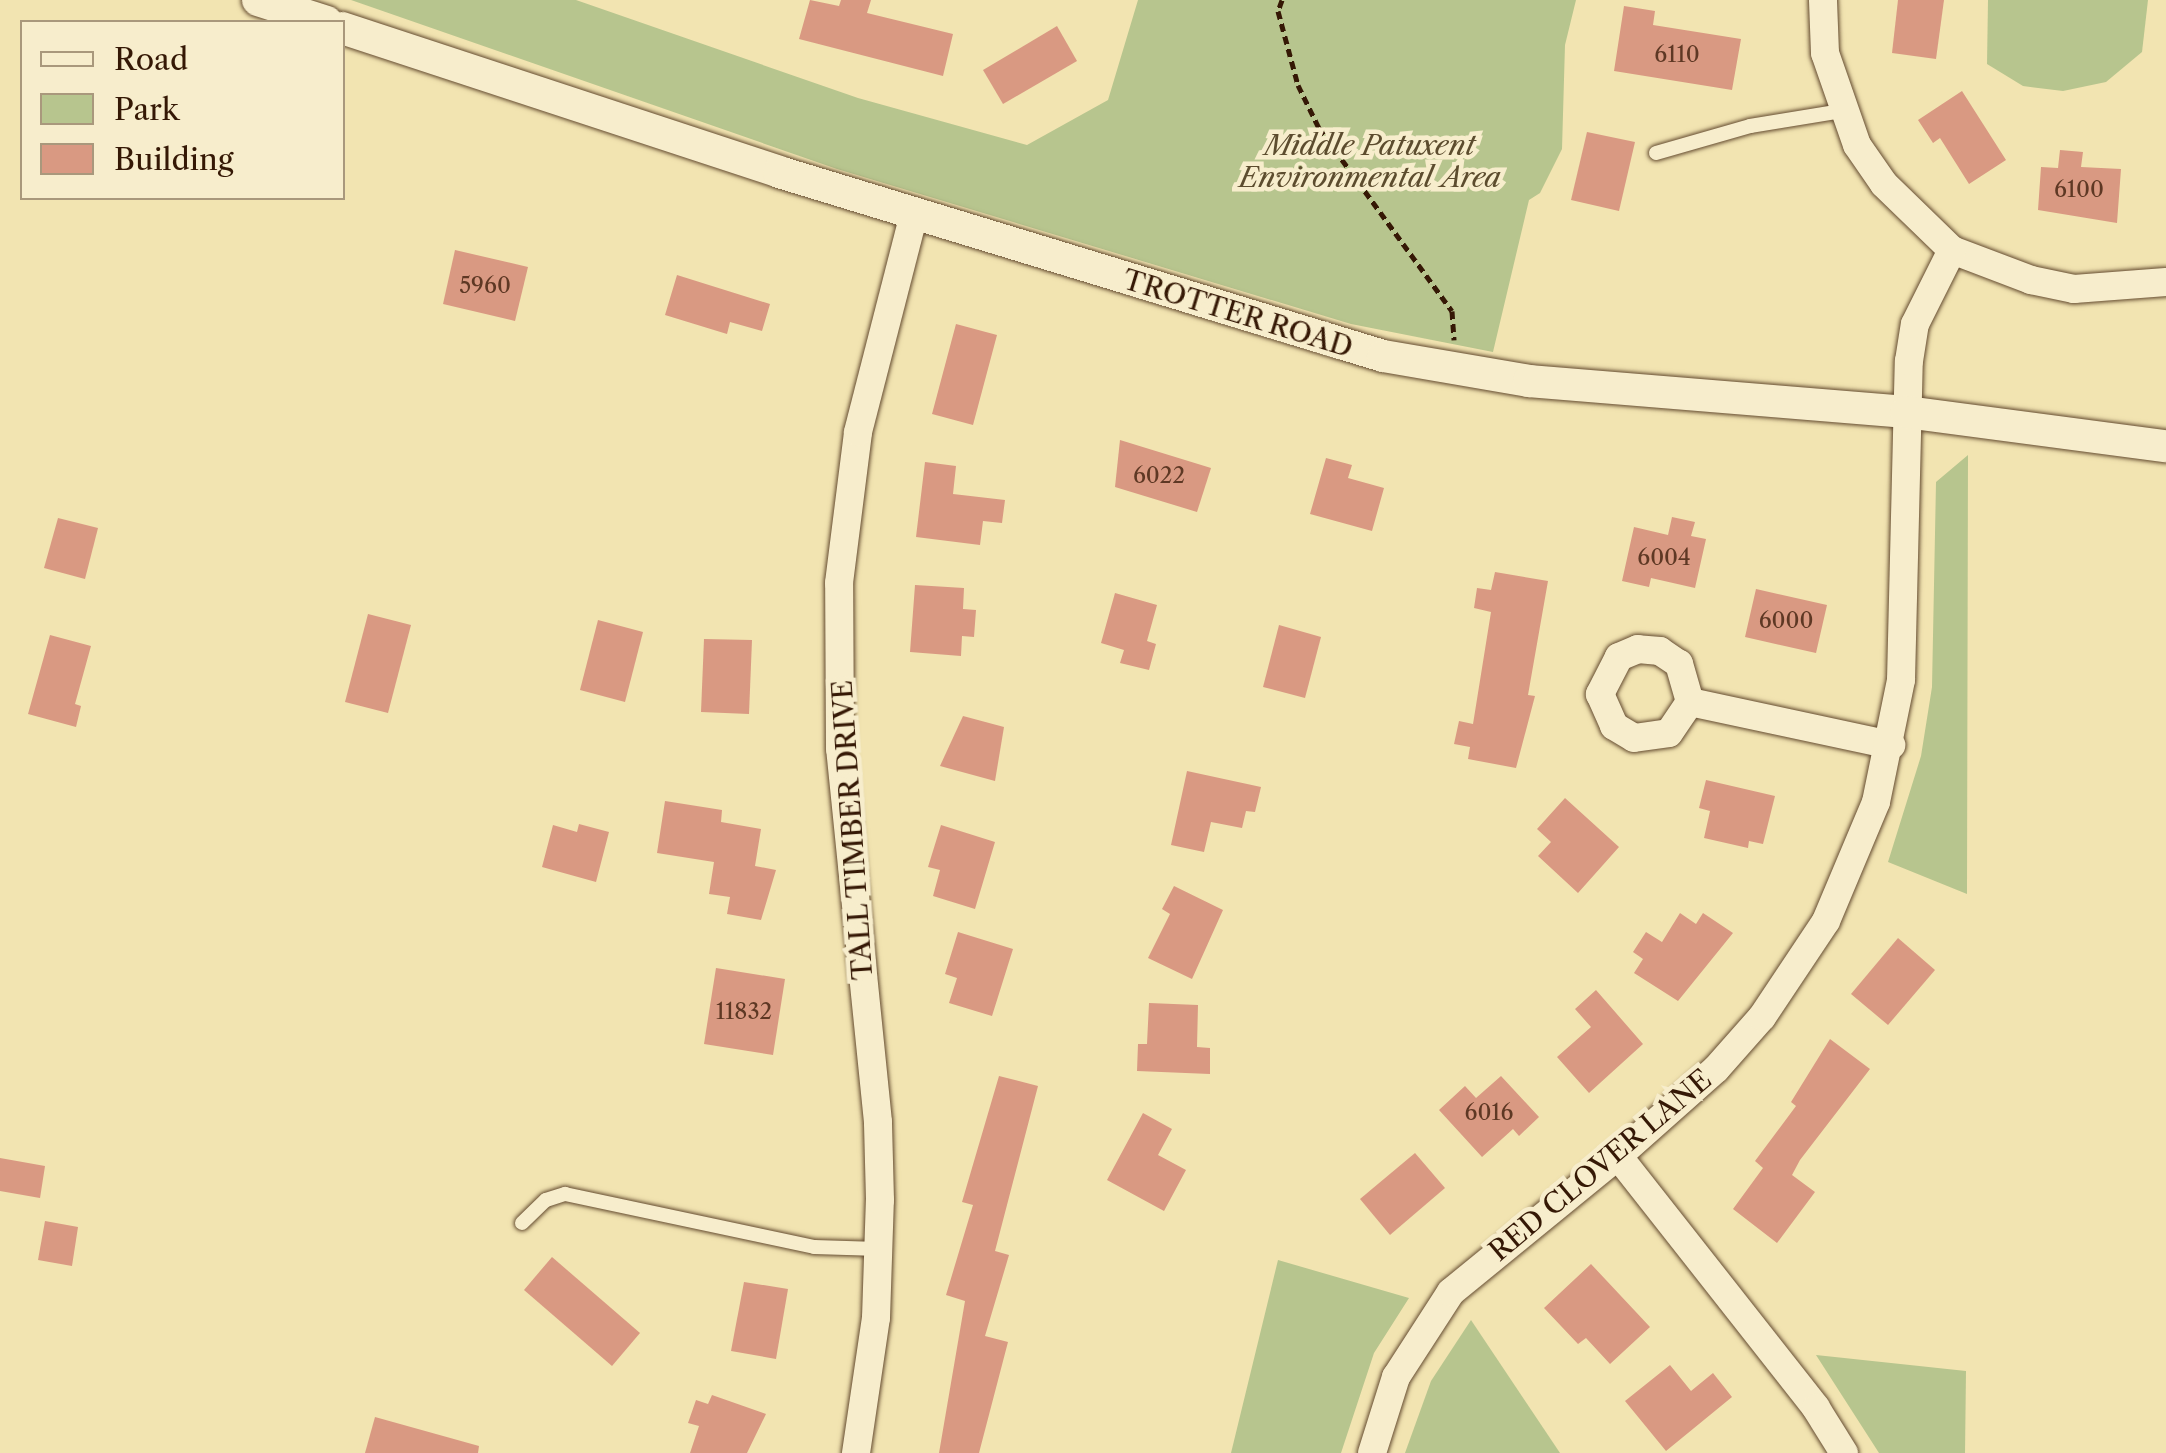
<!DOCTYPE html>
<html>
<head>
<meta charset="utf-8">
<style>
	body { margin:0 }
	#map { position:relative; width:2166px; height:1453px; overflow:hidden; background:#f2e4b1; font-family:"Libre Caslon Text",serif }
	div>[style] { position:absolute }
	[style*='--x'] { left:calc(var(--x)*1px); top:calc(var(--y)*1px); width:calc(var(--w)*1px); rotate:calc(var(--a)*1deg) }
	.green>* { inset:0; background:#b7c58e }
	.building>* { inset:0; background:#d99982 }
	.path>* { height:5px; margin-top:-2.5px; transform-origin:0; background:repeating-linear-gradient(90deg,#351805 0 8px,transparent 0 13px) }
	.roads { filter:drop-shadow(0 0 2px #644b30) drop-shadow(0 0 2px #644b30) }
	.service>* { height:14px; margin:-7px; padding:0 7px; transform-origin:7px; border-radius:7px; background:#f7edcc }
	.minor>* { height:28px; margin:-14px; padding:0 14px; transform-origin:14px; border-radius:14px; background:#f7edcc }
	.tertiary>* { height:32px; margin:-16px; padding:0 16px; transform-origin:16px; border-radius:16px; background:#f7edcc }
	span { translate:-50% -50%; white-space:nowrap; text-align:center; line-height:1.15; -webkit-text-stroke:9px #f7edcc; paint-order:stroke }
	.number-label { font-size:22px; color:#5e3824 }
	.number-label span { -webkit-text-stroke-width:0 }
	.park-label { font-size:28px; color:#5c4c2e; font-style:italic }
	.street-label { font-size:28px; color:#351805 }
	.legend { position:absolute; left:20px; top:20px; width:325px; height:180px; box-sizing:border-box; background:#f7edcc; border:2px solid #a9987c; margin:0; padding:12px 18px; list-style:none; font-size:30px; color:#351805 }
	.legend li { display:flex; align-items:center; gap:20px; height:50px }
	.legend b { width:50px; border:2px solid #a9987c }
</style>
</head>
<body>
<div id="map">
	<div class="green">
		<i style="clip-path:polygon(351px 0,576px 0,858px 98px,1027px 145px,1108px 100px,1138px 0,1576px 0,1565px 45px,1562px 149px,1540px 193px,1529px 200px,1493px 352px,1351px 324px,837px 169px)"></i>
		<i style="clip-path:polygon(1988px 0,2148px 0,2142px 52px,2106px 82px,2063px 91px,2023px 86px,1987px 64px)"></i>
		<i style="clip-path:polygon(1968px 455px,1967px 894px,1888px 862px,1921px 756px,1932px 687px,1936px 482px)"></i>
		<i style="clip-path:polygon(1278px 1260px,1409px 1298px,1374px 1353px,1341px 1453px,1231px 1453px)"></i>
		<i style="clip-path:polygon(1471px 1320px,1560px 1453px,1405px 1453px,1431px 1381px)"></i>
		<i style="clip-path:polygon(1816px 1355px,1966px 1371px,1965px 1453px,1879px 1453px)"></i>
	</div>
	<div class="building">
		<i style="clip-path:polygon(810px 0,839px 6px,841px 0,871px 0,867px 13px,953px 34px,943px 76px,799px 39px)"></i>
		<i style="clip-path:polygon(1898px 0,1944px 0,1936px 59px,1892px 53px)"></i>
		<i style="clip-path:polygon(1624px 6px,1655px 11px,1653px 25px,1741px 39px,1732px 90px,1614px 71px)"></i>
		<i style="clip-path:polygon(1057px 26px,1077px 61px,1003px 104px,983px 70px)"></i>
		<i style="clip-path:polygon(1962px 91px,2006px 160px,1969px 184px,1940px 138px,1933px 143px,1918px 120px)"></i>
		<i style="clip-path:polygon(1587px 132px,1635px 142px,1619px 211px,1571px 200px)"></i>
		<i style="clip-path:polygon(2060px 150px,2083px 152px,2081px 167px,2121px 169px,2117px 223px,2038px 210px,2041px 167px,2058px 168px)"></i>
		<i style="clip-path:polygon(455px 250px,528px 267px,515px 321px,443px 304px)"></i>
		<i style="clip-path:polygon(677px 275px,770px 304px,762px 331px,730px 322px,727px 334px,665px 315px)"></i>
		<i style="clip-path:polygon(956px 324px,997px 335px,973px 425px,932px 414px)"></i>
		<i style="clip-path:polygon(1120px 440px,1211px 468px,1197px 512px,1115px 487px)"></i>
		<i style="clip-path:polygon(1326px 458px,1352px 465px,1348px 478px,1384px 488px,1372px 531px,1310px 514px)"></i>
		<i style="clip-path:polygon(925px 462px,956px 466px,953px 494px,1005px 500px,1002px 523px,983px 521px,980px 545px,916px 537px)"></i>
		<i style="clip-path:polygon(1672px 517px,1695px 522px,1691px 536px,1706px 539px,1695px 588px,1651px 578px,1649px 587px,1622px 581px,1634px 527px,1668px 535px)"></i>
		<i style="clip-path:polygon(58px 518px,98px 528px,85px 579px,44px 568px)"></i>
		<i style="clip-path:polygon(1495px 572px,1548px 581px,1528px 695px,1535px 696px,1516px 768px,1468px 759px,1470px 747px,1454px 744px,1459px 721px,1473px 724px,1491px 612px,1474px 608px,1477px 588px,1491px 590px)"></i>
		<i style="clip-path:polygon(915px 585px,964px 588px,963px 609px,976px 610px,974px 637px,962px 636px,961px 656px,910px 652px)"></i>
		<i style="clip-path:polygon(1756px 589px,1827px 605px,1816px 653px,1745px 637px)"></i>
		<i style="clip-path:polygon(1115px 593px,1157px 605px,1147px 641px,1156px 644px,1149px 670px,1120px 663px,1124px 650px,1101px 643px)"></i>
		<i style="clip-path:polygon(368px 614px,411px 625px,388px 713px,345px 702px)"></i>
		<i style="clip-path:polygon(598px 620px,643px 632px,625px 702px,580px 690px)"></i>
		<i style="clip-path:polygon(1279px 625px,1321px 637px,1305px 698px,1263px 687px)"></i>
		<i style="clip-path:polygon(50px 635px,91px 646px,75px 704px,81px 706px,76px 727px,28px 714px)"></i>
		<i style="clip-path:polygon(704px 639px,752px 640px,749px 714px,701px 712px)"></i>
		<i style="clip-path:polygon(963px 716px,1004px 727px,995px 781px,940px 766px)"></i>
		<i style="clip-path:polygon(1187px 771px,1261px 787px,1255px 812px,1246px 811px,1242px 828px,1211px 822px,1204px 852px,1171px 845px)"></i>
		<i style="clip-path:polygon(1706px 780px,1775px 796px,1763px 844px,1749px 841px,1748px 848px,1704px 838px,1710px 811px,1699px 808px)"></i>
		<i style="clip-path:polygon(1565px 798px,1619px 847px,1578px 893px,1538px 856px,1551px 842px,1537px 829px)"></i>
		<i style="clip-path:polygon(665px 801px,722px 810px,721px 822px,761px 829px,755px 866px,776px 870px,761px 920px,727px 914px,730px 897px,709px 894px,714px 862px,657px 853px)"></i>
		<i style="clip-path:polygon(579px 824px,609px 832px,596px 882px,542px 867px,553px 825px,577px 832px)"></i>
		<i style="clip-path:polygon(941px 825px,995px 842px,975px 909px,933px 896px,940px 870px,928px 867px)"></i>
		<i style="clip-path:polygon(1174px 886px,1223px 910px,1192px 979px,1148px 958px,1170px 914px,1162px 909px)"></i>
		<i style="clip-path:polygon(1680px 913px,1696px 924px,1703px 913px,1733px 933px,1678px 1001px,1634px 973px,1643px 959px,1633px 952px,1646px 932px,1662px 942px)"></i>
		<i style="clip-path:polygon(958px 932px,1013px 949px,992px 1016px,949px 1003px,957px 978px,945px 974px)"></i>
		<i style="clip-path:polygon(1898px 938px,1935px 970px,1888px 1025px,1851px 994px)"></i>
		<i style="clip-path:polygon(716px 968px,785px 979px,773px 1055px,704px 1044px)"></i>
		<i style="clip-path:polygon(1596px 990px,1643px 1044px,1589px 1093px,1557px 1057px,1591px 1027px,1575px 1009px)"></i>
		<i style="clip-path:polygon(1149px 1003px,1198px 1005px,1197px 1047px,1210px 1048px,1210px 1074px,1137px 1071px,1138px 1044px,1147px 1044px)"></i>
		<i style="clip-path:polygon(1830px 1039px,1870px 1069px,1800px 1160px,1792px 1175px,1815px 1192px,1777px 1243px,1733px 1209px,1763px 1168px,1755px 1161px,1796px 1106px,1791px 1102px)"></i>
		<i style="clip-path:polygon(999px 1076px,1038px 1086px,995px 1251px,1009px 1255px,985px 1336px,1008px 1342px,979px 1453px,939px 1453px,965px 1301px,946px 1295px,973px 1205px,962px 1202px)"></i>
		<i style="clip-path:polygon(1501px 1076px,1539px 1117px,1519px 1136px,1513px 1129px,1482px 1157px,1439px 1110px,1465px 1086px,1476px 1098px)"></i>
		<i style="clip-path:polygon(1143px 1113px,1172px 1129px,1158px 1155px,1186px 1170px,1164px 1211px,1107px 1180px)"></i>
		<i style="clip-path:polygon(1415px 1153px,1445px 1188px,1390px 1235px,1360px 1199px)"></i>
		<i style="clip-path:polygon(0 1158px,45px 1166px,40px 1198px,0 1191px)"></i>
		<i style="clip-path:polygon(45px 1221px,78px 1227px,72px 1266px,38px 1260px)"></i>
		<i style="clip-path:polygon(552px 1257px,640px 1333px,612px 1366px,524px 1290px)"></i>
		<i style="clip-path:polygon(1591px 1264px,1650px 1327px,1610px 1364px,1586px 1338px,1578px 1344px,1544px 1308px)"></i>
		<i style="clip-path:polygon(744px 1282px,788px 1289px,776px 1359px,731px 1351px)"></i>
		<i style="clip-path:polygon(1670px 1365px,1691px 1391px,1713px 1373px,1732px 1397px,1666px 1451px,1625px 1401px)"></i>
		<i style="clip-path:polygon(712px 1395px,766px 1414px,747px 1453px,690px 1453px,699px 1426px,688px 1423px,696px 1400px,708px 1404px)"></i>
		<i style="clip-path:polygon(375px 1417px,479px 1446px,478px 1453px,365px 1453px)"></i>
	</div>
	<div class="path">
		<i style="--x:1282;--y:0;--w:12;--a:110"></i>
		<i style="--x:1278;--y:11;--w:77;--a:74.9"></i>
		<i style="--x:1298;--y:85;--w:48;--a:64"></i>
		<i style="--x:1319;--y:128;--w:226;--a:54"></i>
		<i style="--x:1452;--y:311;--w:29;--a:86"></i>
	</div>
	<div class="roads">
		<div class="service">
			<i style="--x:1656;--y:153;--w:98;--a:-16"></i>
			<i style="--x:1750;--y:126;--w:93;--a:-9.3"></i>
			<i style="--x:522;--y:1223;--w:33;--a:-44"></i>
			<i style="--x:546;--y:1200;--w:20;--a:-18"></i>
			<i style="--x:565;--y:1194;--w:255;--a:12"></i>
			<i style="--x:814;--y:1247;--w:65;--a:1.8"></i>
		</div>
		<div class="minor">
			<i style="--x:1952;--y:250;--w:85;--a:20.8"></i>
			<i style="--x:2031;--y:280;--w:44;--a:11.8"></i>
			<i style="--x:2074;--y:289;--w:92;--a:-4.4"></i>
			<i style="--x:1690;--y:702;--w:40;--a:-106"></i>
			<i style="--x:1679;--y:664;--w:23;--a:-146"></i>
			<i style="--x:1660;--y:651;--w:22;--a:-175"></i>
			<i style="--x:1638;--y:649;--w:21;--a:157"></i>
			<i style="--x:1619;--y:657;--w:42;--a:117.2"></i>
			<i style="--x:1600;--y:694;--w:35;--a:66"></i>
			<i style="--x:1614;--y:726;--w:23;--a:31"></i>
			<i style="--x:1634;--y:738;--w:35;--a:-8"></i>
			<i style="--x:1669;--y:733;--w:37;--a:-56"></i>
			<i style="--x:1690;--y:702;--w:206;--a:12.1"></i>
			<i style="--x:1618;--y:1156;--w:320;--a:51.8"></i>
			<i style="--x:1816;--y:1408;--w:53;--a:58.1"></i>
			<i style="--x:856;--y:1453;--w:136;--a:-81.6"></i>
			<i style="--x:876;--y:1318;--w:118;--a:-88.1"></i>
			<i style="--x:880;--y:1200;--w:78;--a:-91.5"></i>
			<i style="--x:878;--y:1122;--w:375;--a:-95.8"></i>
			<i style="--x:840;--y:749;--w:166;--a:-90.3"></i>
			<i style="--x:839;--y:583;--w:152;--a:-82.8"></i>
			<i style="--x:858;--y:432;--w:225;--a:-75.6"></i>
			<i style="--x:1372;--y:1453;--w:80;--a:-72.5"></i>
			<i style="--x:1396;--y:1377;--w:101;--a:-57.1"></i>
			<i style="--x:1451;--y:1292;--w:215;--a:-39.2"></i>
			<i style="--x:1618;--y:1156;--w:131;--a:-41.6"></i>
			<i style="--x:1716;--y:1069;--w:69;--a:-48.5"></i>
			<i style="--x:1762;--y:1017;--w:115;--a:-56.3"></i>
			<i style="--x:1826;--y:921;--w:129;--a:-67.2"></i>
			<i style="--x:1876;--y:802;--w:125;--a:-78.4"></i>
			<i style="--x:1901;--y:680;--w:319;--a:-88.6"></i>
			<i style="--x:1909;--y:361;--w:37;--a:-81"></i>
			<i style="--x:1915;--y:324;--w:83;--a:-63.4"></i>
			<i style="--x:1952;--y:250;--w:95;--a:-135.9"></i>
			<i style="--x:1884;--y:184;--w:47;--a:-124.7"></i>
			<i style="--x:1857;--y:145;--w:97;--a:-109.2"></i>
			<i style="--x:1825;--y:53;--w:53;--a:-92.2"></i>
		</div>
		<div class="tertiary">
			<i style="--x:258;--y:0;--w:72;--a:17.7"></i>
			<i style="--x:342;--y:28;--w:460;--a:18.2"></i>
			<i style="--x:779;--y:172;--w:631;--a:16.94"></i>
			<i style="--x:1383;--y:356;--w:148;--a:9.7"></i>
			<i style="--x:1529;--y:381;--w:378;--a:4.7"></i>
			<i style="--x:1906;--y:412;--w:262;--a:7.5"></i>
		</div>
	</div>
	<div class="number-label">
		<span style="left:1677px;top:55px">6110</span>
		<span style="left:2079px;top:190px">6100</span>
		<span style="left:485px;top:286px">5960</span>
		<span style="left:1159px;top:476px">6022</span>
		<span style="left:1664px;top:558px">6004</span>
		<span style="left:1786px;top:621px">6000</span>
		<span style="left:744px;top:1012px">11832</span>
		<span style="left:1489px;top:1113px">6016</span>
	</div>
	<div class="park-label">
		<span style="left:1370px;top:161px">Middle Patuxent<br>Environmental Area</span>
	</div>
	<div class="street-label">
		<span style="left:1238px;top:313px;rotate:17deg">TROTTER ROAD</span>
		<span style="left:852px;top:830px;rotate:-94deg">TALL TIMBER DRIVE</span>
		<span style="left:1600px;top:1165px;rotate:-40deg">RED CLOVER LANE</span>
	</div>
	<ul class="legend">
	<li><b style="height:12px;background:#f7edcc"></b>Road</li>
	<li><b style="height:28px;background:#b7c58e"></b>Park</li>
	<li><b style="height:28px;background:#d99982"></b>Building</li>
	</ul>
</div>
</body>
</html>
